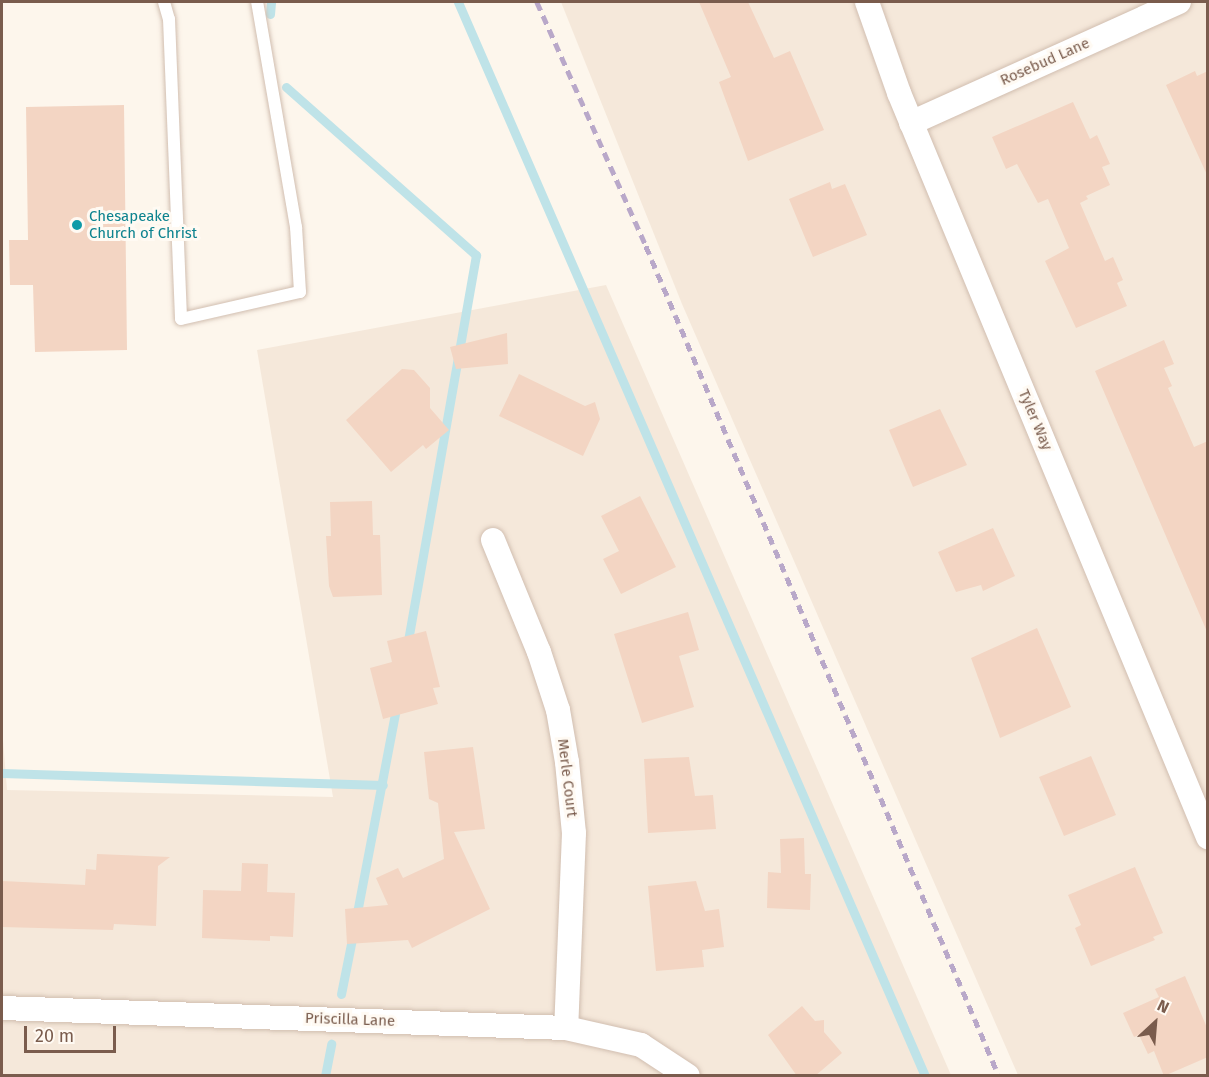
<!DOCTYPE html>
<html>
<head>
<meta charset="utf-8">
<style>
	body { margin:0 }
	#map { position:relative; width:1209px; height:1077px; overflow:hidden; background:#fdf6ec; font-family:"Fira Sans",sans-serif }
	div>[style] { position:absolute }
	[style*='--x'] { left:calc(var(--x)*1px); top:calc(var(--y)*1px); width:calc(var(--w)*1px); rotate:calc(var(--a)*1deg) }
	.residential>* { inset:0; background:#f5e8da }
	.stream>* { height:9px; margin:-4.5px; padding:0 4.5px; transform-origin:4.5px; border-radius:4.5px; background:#bfe3e8 }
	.building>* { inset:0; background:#f3d5c3 }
	.roads { filter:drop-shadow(0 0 2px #d1beb0) drop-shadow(0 0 2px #d1beb0) }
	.service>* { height:12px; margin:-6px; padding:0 6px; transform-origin:6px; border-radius:6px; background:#fff }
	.minor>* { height:24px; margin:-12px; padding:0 12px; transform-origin:12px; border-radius:12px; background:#fff }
	.rail>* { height:4.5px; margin-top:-2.25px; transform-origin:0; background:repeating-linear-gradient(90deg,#b9a8c9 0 9px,transparent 0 15px) }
	.dots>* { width:16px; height:16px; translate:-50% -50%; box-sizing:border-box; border:3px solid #fffaf3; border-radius:50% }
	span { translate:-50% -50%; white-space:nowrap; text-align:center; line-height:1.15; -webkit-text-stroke:6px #fffaf3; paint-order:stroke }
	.street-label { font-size:15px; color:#7a5c4d }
	.culture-label { font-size:15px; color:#0d838f }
	.left { translate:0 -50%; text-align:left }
	.frame { position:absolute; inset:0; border:3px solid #7a5c4d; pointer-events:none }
	.north { position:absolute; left:1125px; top:993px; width:60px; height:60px; -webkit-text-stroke:4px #fffaf3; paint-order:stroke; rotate:26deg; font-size:16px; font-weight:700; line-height:24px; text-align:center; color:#7a5c4d }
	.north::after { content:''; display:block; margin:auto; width:21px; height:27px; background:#7a5c4d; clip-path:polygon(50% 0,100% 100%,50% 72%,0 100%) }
	.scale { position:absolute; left:24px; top:1026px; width:92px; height:27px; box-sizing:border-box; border:3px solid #7a5c4d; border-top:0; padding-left:8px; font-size:18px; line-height:21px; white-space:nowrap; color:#7a5c4d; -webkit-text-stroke:4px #fffaf3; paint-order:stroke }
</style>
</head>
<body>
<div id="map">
	<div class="residential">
		<i style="clip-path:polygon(561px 2px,1207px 2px,1207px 1075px,1018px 1075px,682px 304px)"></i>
		<i style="clip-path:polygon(606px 285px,951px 1075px,2px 1075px,2px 727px,7px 790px,333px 797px,257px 350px)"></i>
	</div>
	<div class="stream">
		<i style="--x:458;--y:2;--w:1171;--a:66.5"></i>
		<i style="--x:270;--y:14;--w:12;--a:-85"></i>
		<i style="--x:286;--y:87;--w:254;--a:41.5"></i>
		<i style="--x:476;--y:255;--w:397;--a:100"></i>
		<i style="--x:2;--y:773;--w:381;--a:1.8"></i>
		<i style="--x:356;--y:918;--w:218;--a:-79.2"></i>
		<i style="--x:341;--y:994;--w:61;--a:-78.7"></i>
		<i style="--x:325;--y:1076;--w:33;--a:-79"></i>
	</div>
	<div class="building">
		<i style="clip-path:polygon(699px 2px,748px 2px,774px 58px,790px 51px,824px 130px,748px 161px,719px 82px,731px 77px)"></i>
		<i style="clip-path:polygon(1195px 71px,1197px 76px,1208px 71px,1208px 177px,1166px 85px)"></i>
		<i style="clip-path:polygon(1073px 102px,1090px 139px,1097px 135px,1110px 164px,1102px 167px,1110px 185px,1086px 196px,1088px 199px,1080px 203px,1105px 261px,1113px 257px,1123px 280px,1117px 283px,1127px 306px,1076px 328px,1045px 261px,1069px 248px,1048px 199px,1038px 203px,1017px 164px,1006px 169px,992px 137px)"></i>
		<i style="clip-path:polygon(124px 105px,127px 350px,35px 352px,33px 285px,10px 285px,9px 240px,28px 240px,26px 107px)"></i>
		<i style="clip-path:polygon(830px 182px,832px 189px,845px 184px,867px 235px,813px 257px,789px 199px)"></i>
		<i style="clip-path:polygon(507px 333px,508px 364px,456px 369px,450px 347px)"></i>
		<i style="clip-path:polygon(1164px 340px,1174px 364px,1164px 368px,1172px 386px,1168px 388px,1194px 447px,1208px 441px,1208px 634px,1095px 371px)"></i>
		<i style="clip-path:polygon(402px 369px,414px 370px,430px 388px,430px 408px,449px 430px,426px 449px,423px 445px,391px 472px,346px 420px)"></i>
		<i style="clip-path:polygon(519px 374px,585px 406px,595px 402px,600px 419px,583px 456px,499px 416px)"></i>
		<i style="clip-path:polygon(940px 409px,967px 465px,913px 487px,889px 430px)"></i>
		<i style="clip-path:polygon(640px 496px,676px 567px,621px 594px,603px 559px,619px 551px,601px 516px)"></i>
		<i style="clip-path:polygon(372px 501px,373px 535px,380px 535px,382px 595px,333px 597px,329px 586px,326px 536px,331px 536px,330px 502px)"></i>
		<i style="clip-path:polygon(993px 528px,1015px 576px,983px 591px,981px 585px,956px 592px,938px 552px)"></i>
		<i style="clip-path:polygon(688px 612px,699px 650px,679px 656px,694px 707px,642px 723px,614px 634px)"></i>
		<i style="clip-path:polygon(1037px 628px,1071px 707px,1000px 738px,971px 658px)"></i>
		<i style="clip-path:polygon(426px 631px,440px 687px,433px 688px,438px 704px,383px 719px,370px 668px,392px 662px,387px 641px)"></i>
		<i style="clip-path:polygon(473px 747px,485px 829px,454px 832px,490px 909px,412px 948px,408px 940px,347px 944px,345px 909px,388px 905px,376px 878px,398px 868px,403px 878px,444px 859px,438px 803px,429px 799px,424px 752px)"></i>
		<i style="clip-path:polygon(1091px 756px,1116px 815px,1064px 836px,1039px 777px)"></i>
		<i style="clip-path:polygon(689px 757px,695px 796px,713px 795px,716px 829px,648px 833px,644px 759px)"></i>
		<i style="clip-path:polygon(804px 838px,805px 874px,811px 874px,810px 910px,767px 908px,768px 872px,781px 873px,780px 839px)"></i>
		<i style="clip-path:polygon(97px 854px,170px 857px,158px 866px,156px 926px,114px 924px,113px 930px,2px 927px,2px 881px,85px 885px,86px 869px,96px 870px)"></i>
		<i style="clip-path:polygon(242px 863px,268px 864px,267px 892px,295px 893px,293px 937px,270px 936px,270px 941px,202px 938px,203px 890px,241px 891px)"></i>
		<i style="clip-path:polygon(1135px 867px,1163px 933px,1153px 937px,1155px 940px,1091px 966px,1075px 928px,1081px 925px,1068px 895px)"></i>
		<i style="clip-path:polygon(696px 881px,705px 911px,719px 909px,724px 947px,702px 950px,704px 967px,656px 971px,648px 886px)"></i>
		<i style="clip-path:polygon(1185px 976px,1208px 1030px,1208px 1057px,1164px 1076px,1154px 1051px,1148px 1054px,1139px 1035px,1134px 1037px,1123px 1013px,1159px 997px,1155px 989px)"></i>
		<i style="clip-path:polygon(802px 1006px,815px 1021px,824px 1020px,824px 1032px,842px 1053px,815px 1076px,797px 1076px,768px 1035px)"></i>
	</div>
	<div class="roads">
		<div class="service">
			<i style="--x:164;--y:2;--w:18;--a:74"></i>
			<i style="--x:169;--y:19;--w:300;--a:87.7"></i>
			<i style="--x:181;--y:319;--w:122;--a:-12.8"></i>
			<i style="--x:300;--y:292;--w:65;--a:-93.5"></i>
			<i style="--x:296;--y:227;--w:228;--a:-99.8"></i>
		</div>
		<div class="minor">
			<i style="--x:867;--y:2;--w:96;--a:70.6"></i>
			<i style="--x:899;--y:93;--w:806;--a:67.45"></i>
			<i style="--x:911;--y:123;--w:294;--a:-24.3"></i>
			<i style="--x:493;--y:540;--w:121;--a:67.7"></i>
			<i style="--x:539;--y:652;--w:61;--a:71.9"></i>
			<i style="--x:558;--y:710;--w:53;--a:80.2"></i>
			<i style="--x:567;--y:762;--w:71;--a:84.4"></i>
			<i style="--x:574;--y:833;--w:195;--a:92.3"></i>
			<i style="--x:2;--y:1008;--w:564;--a:2.03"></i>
			<i style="--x:566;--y:1028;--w:77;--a:12.8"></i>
			<i style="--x:641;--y:1045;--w:56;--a:33.4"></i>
		</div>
	</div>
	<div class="rail">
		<i style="--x:537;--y:2;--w:267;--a:65.9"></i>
		<i style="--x:646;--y:246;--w:902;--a:66.96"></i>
	</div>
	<div class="dots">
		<i style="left:77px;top:225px;background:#0f9aa8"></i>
	</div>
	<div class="street-label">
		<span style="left:1045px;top:62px;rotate:-24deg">Rosebud Lane</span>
		<span style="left:1035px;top:420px;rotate:67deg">Tyler Way</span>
		<span style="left:567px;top:778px;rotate:83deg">Merle Court</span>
		<span style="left:350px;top:1020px;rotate:2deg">Priscilla Lane</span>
	</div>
	<div class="culture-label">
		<span class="left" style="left:89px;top:225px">Chesapeake<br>Church of Christ</span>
	</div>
	<div class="frame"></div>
	<div class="north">N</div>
	<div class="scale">20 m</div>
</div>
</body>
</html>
